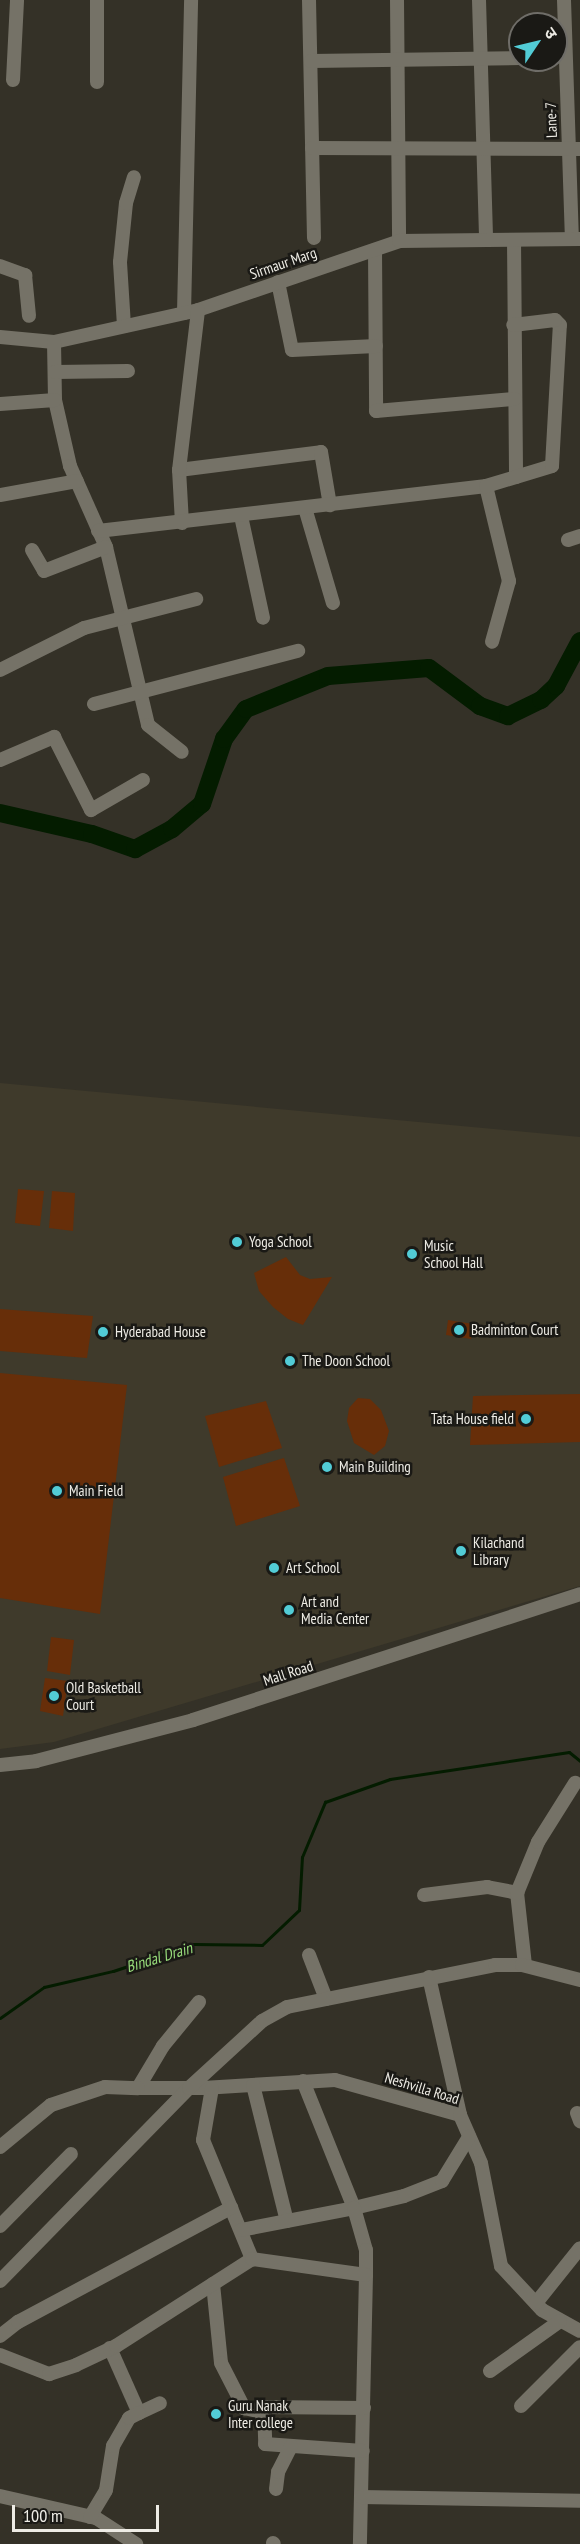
<!DOCTYPE html>
<html>
<head>
<meta charset="utf-8">
<style>
	body { margin:0 }
	#map { position:relative; width:580px; height:2544px; overflow:hidden; background:#343127; font-family:"PT Sans Narrow","Noto Sans Devanagari",sans-serif }
	div>[style] { position:absolute }
	[style*='--x'] { left:calc(var(--x)*1px); top:calc(var(--y)*1px); width:calc(var(--w)*1px); rotate:calc(var(--a)*1deg) }
	.built>* { inset:0; background:#3f3a2b }
	.green>* { inset:0; background:#672e09 }
	.stream>* { height:3px; margin:-1.5px; padding:0 1.5px; transform-origin:1.5px; border-radius:1.5px; background:#041c00 }
	.river>* { height:18px; margin:-9px; padding:0 9px; transform-origin:9px; border-radius:9px; background:#041c00 }
	.minor>* { height:14px; margin:-7px; padding:0 7px; transform-origin:7px; border-radius:7px; background:#757267 }
	.dots>* { width:16px; height:16px; translate:-50% -50%; box-sizing:border-box; border:3px solid #1a1915; border-radius:50% }
	span { translate:-50% -50%; white-space:nowrap; text-align:center; line-height:1.15; -webkit-text-stroke:5px #1a1915; paint-order:stroke }
	.street-label { font-size:15px; color:#eeece5 }
	.poi-label { font-size:15px; color:#eeece5 }
	.left { translate:0 -50%; text-align:left }
	.right { translate:-100% -50%; text-align:right }
	.water-label { font-size:16px; color:#97db7a; font-style:italic }
	.north { position:absolute; left:508px; top:12px; width:60px; height:60px; box-sizing:border-box; background:#1a1915; border:2px solid #6f6d68; border-radius:50%; rotate:55deg; font-size:16px; font-weight:700; line-height:24px; text-align:center; color:#eeece5 }
	.north::after { content:''; display:block; margin:auto; width:21px; height:27px; background:#52ccd6; clip-path:polygon(50% 0,100% 100%,50% 72%,0 100%) }
	.scale { position:absolute; left:12px; top:2505px; width:147px; height:27px; box-sizing:border-box; border:3px solid #eeece5; border-top:0; padding-left:8px; font-size:18px; line-height:21px; white-space:nowrap; color:#eeece5; -webkit-text-stroke:4px #1a1915; paint-order:stroke }
</style>
</head>
<body>
<div id="map">
	<div class="built">
		<i style="clip-path:polygon(0 1083px,580px 1137px,580px 1586px,54px 1742px,0 1749px)"></i>
	</div>
	<div class="green">
		<i style="clip-path:polygon(18px 1189px,44px 1191px,40px 1226px,15px 1223px)"></i>
		<i style="clip-path:polygon(52px 1191px,75px 1193px,73px 1231px,49px 1228px)"></i>
		<i style="clip-path:polygon(286px 1257px,300px 1275px,310px 1279px,332px 1277px,303px 1325px,288px 1319px,273px 1307px,259px 1291px,254px 1273px)"></i>
		<i style="clip-path:polygon(0 1309px,93px 1316px,87px 1358px,0 1351px)"></i>
		<i style="clip-path:polygon(448px 1320px,473px 1324px,471px 1339px,446px 1335px)"></i>
		<i style="clip-path:polygon(0 1373px,127px 1385px,100px 1614px,0 1598px)"></i>
		<i style="clip-path:polygon(580px 1394px,580px 1442px,470px 1445px,473px 1396px)"></i>
		<i style="clip-path:polygon(358px 1398px,370px 1399px,381px 1410px,389px 1431px,385px 1446px,374px 1455px,354px 1443px,347px 1421px,349px 1408px)"></i>
		<i style="clip-path:polygon(266px 1401px,282px 1448px,219px 1467px,205px 1416px)"></i>
		<i style="clip-path:polygon(284px 1458px,300px 1506px,236px 1526px,223px 1477px)"></i>
		<i style="clip-path:polygon(51px 1637px,74px 1640px,70px 1675px,47px 1671px)"></i>
		<i style="clip-path:polygon(45px 1678px,68px 1681px,63px 1716px,40px 1711px)"></i>
	</div>
	<div class="stream">
		<i style="--x:0;--y:2018;--w:54;--a:-35.2"></i>
		<i style="--x:44;--y:1987;--w:71;--a:-13.1"></i>
		<i style="--x:113;--y:1971;--w:85;--a:-18.4"></i>
		<i style="--x:194;--y:1944;--w:68;--a:0.8"></i>
		<i style="--x:262;--y:1945;--w:51;--a:-43.4"></i>
		<i style="--x:299;--y:1910;--w:53;--a:-86.8"></i>
		<i style="--x:302;--y:1857;--w:60;--a:-67.3"></i>
		<i style="--x:325;--y:1802;--w:69;--a:-19.5"></i>
		<i style="--x:390;--y:1779;--w:181;--a:-8.6"></i>
		<i style="--x:569;--y:1752;--w:14;--a:39"></i>
	</div>
	<div class="river">
		<i style="--x:0;--y:813;--w:94;--a:12.9"></i>
		<i style="--x:92;--y:834;--w:46;--a:19.2"></i>
		<i style="--x:135;--y:849;--w:42;--a:-28.4"></i>
		<i style="--x:172;--y:829;--w:39;--a:-40"></i>
		<i style="--x:202;--y:804;--w:69;--a:-71.3"></i>
		<i style="--x:224;--y:739;--w:37;--a:-54"></i>
		<i style="--x:246;--y:709;--w:88;--a:-21.9"></i>
		<i style="--x:328;--y:676;--w:101;--a:-4.5"></i>
		<i style="--x:429;--y:668;--w:64;--a:36.7"></i>
		<i style="--x:480;--y:706;--w:30;--a:20"></i>
		<i style="--x:508;--y:716;--w:37;--a:-26"></i>
		<i style="--x:541;--y:700;--w:21;--a:-43"></i>
		<i style="--x:556;--y:686;--w:51;--a:-61.9"></i>
	</div>
	<div class="minor">
		<i style="--x:309;--y:0;--w:238;--a:88.8"></i>
		<i style="--x:397;--y:0;--w:241;--a:89.5"></i>
		<i style="--x:479;--y:0;--w:240;--a:88.3"></i>
		<i style="--x:564;--y:0;--w:239;--a:88.1"></i>
		<i style="--x:311;--y:61;--w:209;--a:-0.8"></i>
		<i style="--x:13;--y:80;--w:80;--a:-87.1"></i>
		<i style="--x:97;--y:82;--w:82;--a:-90"></i>
		<i style="--x:312;--y:148;--w:268;--a:0.2"></i>
		<i style="--x:514;--y:240;--w:237;--a:89.5"></i>
		<i style="--x:375;--y:250;--w:161;--a:89.6"></i>
		<i style="--x:376;--y:411;--w:139;--a:-5"></i>
		<i style="--x:0;--y:266;--w:27;--a:20"></i>
		<i style="--x:25;--y:275;--w:41;--a:84.4"></i>
		<i style="--x:278;--y:282;--w:69;--a:78.4"></i>
		<i style="--x:292;--y:350;--w:84;--a:-2.7"></i>
		<i style="--x:184;--y:313;--w:313;--a:-88.7"></i>
		<i style="--x:124;--y:326;--w:64;--a:-93.6"></i>
		<i style="--x:120;--y:262;--w:59;--a:-84.2"></i>
		<i style="--x:126;--y:203;--w:27;--a:-73"></i>
		<i style="--x:0;--y:337;--w:54;--a:5.3"></i>
		<i style="--x:54;--y:342;--w:148;--a:-12.5"></i>
		<i style="--x:198;--y:310;--w:213;--a:-18.9"></i>
		<i style="--x:399;--y:241;--w:181;--a:-0.6"></i>
		<i style="--x:54;--y:342;--w:58;--a:89"></i>
		<i style="--x:55;--y:400;--w:68;--a:77.2"></i>
		<i style="--x:70;--y:466;--w:89;--a:66"></i>
		<i style="--x:106;--y:547;--w:183;--a:76.7"></i>
		<i style="--x:148;--y:725;--w:43;--a:38.5"></i>
		<i style="--x:55;--y:372;--w:73;--a:-0.8"></i>
		<i style="--x:0;--y:404;--w:55;--a:-4.2"></i>
		<i style="--x:179;--y:470;--w:143;--a:-7.2"></i>
		<i style="--x:321;--y:452;--w:54;--a:80.4"></i>
		<i style="--x:486;--y:486;--w:98;--a:76.4"></i>
		<i style="--x:509;--y:581;--w:63;--a:105.6"></i>
		<i style="--x:0;--y:495;--w:78;--a:-10.3"></i>
		<i style="--x:305;--y:508;--w:99;--a:73.6"></i>
		<i style="--x:241;--y:516;--w:104;--a:77.8"></i>
		<i style="--x:182;--y:523;--w:53;--a:-93.2"></i>
		<i style="--x:179;--y:470;--w:161;--a:-83.2"></i>
		<i style="--x:98;--y:531;--w:391;--a:-6.6"></i>
		<i style="--x:486;--y:486;--w:69;--a:-16.9"></i>
		<i style="--x:552;--y:466;--w:141;--a:-86.8"></i>
		<i style="--x:560;--y:325;--w:7;--a:-135"></i>
		<i style="--x:555;--y:320;--w:42;--a:173.2"></i>
		<i style="--x:568;--y:540;--w:13;--a:-18"></i>
		<i style="--x:32;--y:550;--w:24;--a:60"></i>
		<i style="--x:44;--y:571;--w:66;--a:-21.2"></i>
		<i style="--x:0;--y:670;--w:94;--a:-26.6"></i>
		<i style="--x:84;--y:628;--w:116;--a:-14.5"></i>
		<i style="--x:94;--y:704;--w:211;--a:-14.6"></i>
		<i style="--x:0;--y:760;--w:59;--a:-23.1"></i>
		<i style="--x:54;--y:737;--w:82;--a:63.1"></i>
		<i style="--x:91;--y:810;--w:60;--a:-30"></i>
		<i style="--x:0;--y:1765;--w:36;--a:-6"></i>
		<i style="--x:36;--y:1761;--w:162;--a:-14.6"></i>
		<i style="--x:193;--y:1720;--w:407;--a:-18"></i>
		<i style="--x:424;--y:1895;--w:64;--a:-7.2"></i>
		<i style="--x:487;--y:1887;--w:31;--a:11"></i>
		<i style="--x:309;--y:1955;--w:47;--a:68.9"></i>
		<i style="--x:525;--y:1965;--w:72;--a:-96.3"></i>
		<i style="--x:517;--y:1893;--w:55;--a:-67.6"></i>
		<i style="--x:538;--y:1842;--w:70;--a:-57.9"></i>
		<i style="--x:429;--y:1977;--w:141;--a:77.3"></i>
		<i style="--x:199;--y:2002;--w:57;--a:129.3"></i>
		<i style="--x:163;--y:2046;--w:49;--a:120.8"></i>
		<i style="--x:138;--y:2088;--w:65;--a:0"></i>
		<i style="--x:203;--y:2088;--w:132;--a:-3.5"></i>
		<i style="--x:335;--y:2080;--w:130;--a:15.6"></i>
		<i style="--x:460;--y:2115;--w:52;--a:66.4"></i>
		<i style="--x:481;--y:2163;--w:105;--a:79"></i>
		<i style="--x:501;--y:2266;--w:60;--a:47"></i>
		<i style="--x:542;--y:2310;--w:43;--a:28.9"></i>
		<i style="--x:303;--y:2081;--w:137;--a:68.1"></i>
		<i style="--x:354;--y:2208;--w:51;--a:-13.5"></i>
		<i style="--x:404;--y:2196;--w:41;--a:-21.5"></i>
		<i style="--x:442;--y:2181;--w:52;--a:-58.5"></i>
		<i style="--x:253;--y:2085;--w:140;--a:76"></i>
		<i style="--x:212;--y:2088;--w:53;--a:99.8"></i>
		<i style="--x:203;--y:2140;--w:129;--a:67.6"></i>
		<i style="--x:577;--y:2113;--w:9;--a:69"></i>
		<i style="--x:0;--y:2147;--w:66;--a:-39.5"></i>
		<i style="--x:51;--y:2105;--w:57;--a:-18.4"></i>
		<i style="--x:105;--y:2087;--w:33;--a:2"></i>
		<i style="--x:0;--y:2226;--w:101;--a:-45.4"></i>
		<i style="--x:241;--y:2230;--w:115;--a:-11"></i>
		<i style="--x:354;--y:2208;--w:44;--a:74.1"></i>
		<i style="--x:366;--y:2250;--w:25;--a:90"></i>
		<i style="--x:366;--y:2275;--w:269;--a:91.3"></i>
		<i style="--x:0;--y:2281;--w:270;--a:-45.6"></i>
		<i style="--x:189;--y:2088;--w:99;--a:-42.5"></i>
		<i style="--x:262;--y:2021;--w:29;--a:-29"></i>
		<i style="--x:287;--y:2007;--w:212;--a:-11.4"></i>
		<i style="--x:495;--y:1965;--w:27;--a:0"></i>
		<i style="--x:522;--y:1965;--w:60;--a:14.5"></i>
		<i style="--x:213;--y:2284;--w:79;--a:84.2"></i>
		<i style="--x:221;--y:2363;--w:51;--a:62.9"></i>
		<i style="--x:244;--y:2408;--w:14;--a:12"></i>
		<i style="--x:258;--y:2411;--w:7;--a:-34"></i>
		<i style="--x:264;--y:2407;--w:37;--a:88"></i>
		<i style="--x:265;--y:2444;--w:98;--a:4.1"></i>
		<i style="--x:536;--y:2303;--w:70;--a:-51.3"></i>
		<i style="--x:0;--y:2336;--w:23;--a:-38"></i>
		<i style="--x:18;--y:2322;--w:242;--a:-28.2"></i>
		<i style="--x:110;--y:2348;--w:71;--a:66"></i>
		<i style="--x:139;--y:2413;--w:23;--a:-25"></i>
		<i style="--x:0;--y:2355;--w:53;--a:21.2"></i>
		<i style="--x:49;--y:2374;--w:28;--a:-18"></i>
		<i style="--x:76;--y:2365;--w:44;--a:-25.4"></i>
		<i style="--x:116;--y:2346;--w:161;--a:-32.6"></i>
		<i style="--x:252;--y:2259;--w:115;--a:8"></i>
		<i style="--x:490;--y:2371;--w:86;--a:-35.5"></i>
		<i style="--x:521;--y:2406;--w:83;--a:-45"></i>
		<i style="--x:264;--y:2407;--w:100;--a:0.6"></i>
		<i style="--x:276;--y:2489;--w:17;--a:-83"></i>
		<i style="--x:278;--y:2472;--w:29;--a:-63"></i>
		<i style="--x:0;--y:2496;--w:98;--a:12.9"></i>
		<i style="--x:96;--y:2518;--w:48;--a:33"></i>
		<i style="--x:361;--y:2497;--w:219;--a:1"></i>
		<i style="--x:90;--y:2517;--w:31;--a:-59"></i>
		<i style="--x:106;--y:2490;--w:45;--a:-81"></i>
		<i style="--x:113;--y:2446;--w:32;--a:-60"></i>
		<i style="--x:129;--y:2418;--w:11;--a:-27"></i>
		<i style="--x:273;--y:2543;--w:1;--a:45"></i>
	</div>
	<div class="dots">
		<i style="left:237px;top:1242px;background:#52ccd6"></i>
		<i style="left:412px;top:1254px;background:#52ccd6"></i>
		<i style="left:459px;top:1330px;background:#52ccd6"></i>
		<i style="left:103px;top:1332px;background:#52ccd6"></i>
		<i style="left:290px;top:1361px;background:#52ccd6"></i>
		<i style="left:526px;top:1419px;background:#52ccd6"></i>
		<i style="left:327px;top:1467px;background:#52ccd6"></i>
		<i style="left:57px;top:1491px;background:#52ccd6"></i>
		<i style="left:461px;top:1551px;background:#52ccd6"></i>
		<i style="left:274px;top:1568px;background:#52ccd6"></i>
		<i style="left:289px;top:1610px;background:#52ccd6"></i>
		<i style="left:54px;top:1696px;background:#52ccd6"></i>
		<i style="left:216px;top:2414px;background:#52ccd6"></i>
	</div>
	<div class="street-label">
		<span style="left:551px;top:120px;rotate:-92deg">Lane-7</span>
		<span style="left:283px;top:263px;rotate:-19deg">Sirmaur Marg</span>
		<span style="left:288px;top:1673px;rotate:-18deg">Mall Road</span>
		<span style="left:422px;top:2088px;rotate:17deg">Neshvilla Road</span>
	</div>
	<div class="poi-label">
		<span class="left" style="left:249px;top:1242px">Yoga School</span>
		<span class="left" style="left:424px;top:1254px">Music<br>School Hall</span>
		<span class="left" style="left:471px;top:1330px">Badminton Court</span>
		<span class="left" style="left:115px;top:1332px">Hyderabad House</span>
		<span class="left" style="left:302px;top:1361px">The Doon School</span>
		<span class="right" style="left:514px;top:1419px">Tata House field</span>
		<span class="left" style="left:339px;top:1467px">Main Building</span>
		<span class="left" style="left:69px;top:1491px">Main Field</span>
		<span class="left" style="left:473px;top:1551px">Kilachand<br>Library</span>
		<span class="left" style="left:286px;top:1568px">Art School</span>
		<span class="left" style="left:301px;top:1610px">Art and<br>Media Center</span>
		<span class="left" style="left:66px;top:1696px">Old Basketball<br>Court</span>
		<span class="left" style="left:228px;top:2414px">Guru Nanak<br>Inter college</span>
	</div>
	<div class="water-label">
		<span style="left:159px;top:1957px;rotate:-17deg">Bindal Drain</span>
	</div>
	<div class="north">उ</div>
	<div class="scale">100 m</div>
</div>
</body>
</html>
